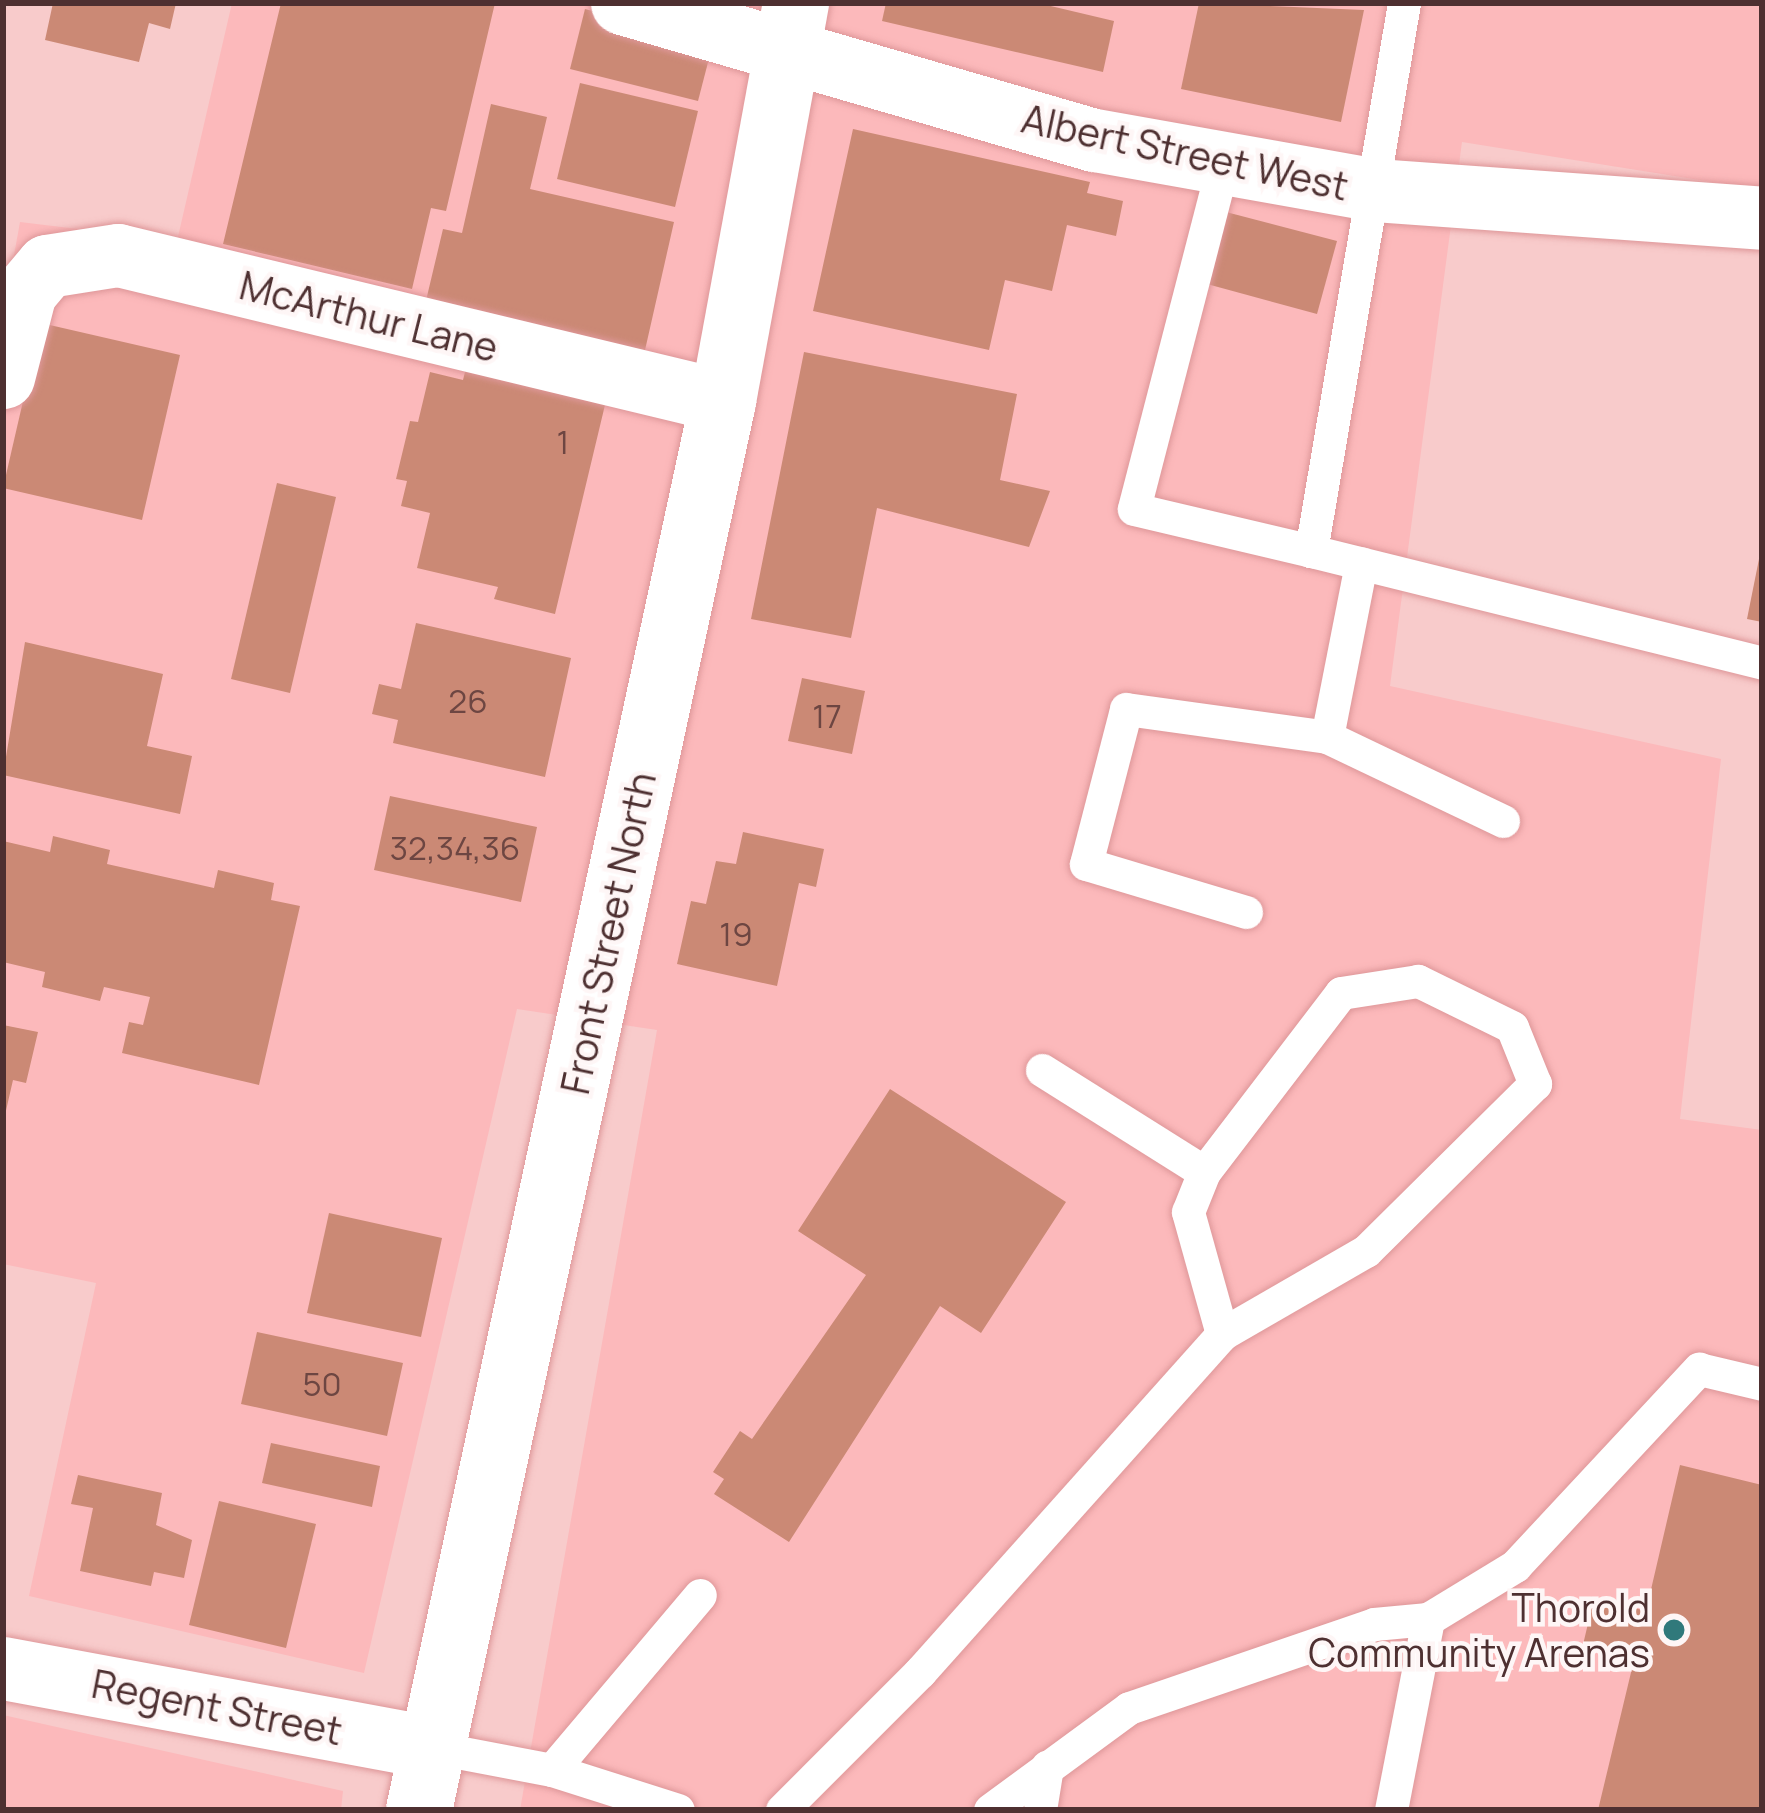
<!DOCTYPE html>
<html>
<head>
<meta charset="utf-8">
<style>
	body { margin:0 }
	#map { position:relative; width:1765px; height:1813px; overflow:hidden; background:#f8cbcb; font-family:Manrope,sans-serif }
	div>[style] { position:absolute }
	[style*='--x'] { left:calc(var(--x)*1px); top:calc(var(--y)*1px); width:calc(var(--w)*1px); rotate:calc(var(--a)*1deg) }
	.built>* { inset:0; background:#fcb9bb }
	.building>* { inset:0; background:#cb8975 }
	.roads { filter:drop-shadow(0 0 3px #de9799) drop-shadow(0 0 3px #de9799) }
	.service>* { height:33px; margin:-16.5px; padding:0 16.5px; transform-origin:16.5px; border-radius:16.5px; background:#fff }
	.minor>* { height:63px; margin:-31.5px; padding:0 31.5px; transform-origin:31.5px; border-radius:31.5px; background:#fff }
	.tertiary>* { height:66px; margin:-33px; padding:0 33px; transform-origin:33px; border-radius:33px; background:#fff }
	.dots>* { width:33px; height:33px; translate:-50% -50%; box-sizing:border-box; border:6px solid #fef6f6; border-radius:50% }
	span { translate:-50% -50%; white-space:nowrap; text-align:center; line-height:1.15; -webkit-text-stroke:9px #fef6f6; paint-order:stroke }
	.number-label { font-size:33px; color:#6d4642 }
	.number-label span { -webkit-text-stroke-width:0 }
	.street-label { font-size:39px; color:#4e3031 }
	.poi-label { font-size:39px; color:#4e3031 }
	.right { translate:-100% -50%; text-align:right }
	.frame { position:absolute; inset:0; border:6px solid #4e3031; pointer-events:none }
</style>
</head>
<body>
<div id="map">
	<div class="built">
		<i style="clip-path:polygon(232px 3px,1762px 3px,1762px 190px,1462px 142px,1390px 686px,1721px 759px,1680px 1119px,1762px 1130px,1762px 1810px,520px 1810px,657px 1030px,517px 1009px,364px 1673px,29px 1596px,96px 1283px,3px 1264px,3px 317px,20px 222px,177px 241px)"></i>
		<i style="clip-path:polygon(3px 1715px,343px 1791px,341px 1810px,3px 1810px)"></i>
	</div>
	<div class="building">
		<i style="clip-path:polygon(53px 3px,176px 3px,170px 29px,149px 23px,139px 62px,45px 40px)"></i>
		<i style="clip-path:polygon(281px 3px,495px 3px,446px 211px,431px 208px,412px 289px,223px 244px)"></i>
		<i style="clip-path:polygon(886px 3px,1038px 3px,1114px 21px,1103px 72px,882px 21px)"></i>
		<i style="clip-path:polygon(1199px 3px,1364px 10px,1341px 122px,1181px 89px)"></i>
		<i style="clip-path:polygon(585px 9px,713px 43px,698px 101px,570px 69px)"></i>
		<i style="clip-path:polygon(580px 83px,698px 111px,675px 207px,557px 179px)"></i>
		<i style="clip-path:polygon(491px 104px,547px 117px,530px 189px,674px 222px,643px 359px,424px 309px,443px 229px,462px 233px)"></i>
		<i style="clip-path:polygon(853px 129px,1090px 182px,1087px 193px,1123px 201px,1116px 236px,1067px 225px,1052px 291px,1005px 280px,989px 350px,813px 311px)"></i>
		<i style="clip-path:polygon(1226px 212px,1337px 241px,1317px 314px,1207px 284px)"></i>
		<i style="clip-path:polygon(41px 323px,180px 355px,142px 520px,3px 488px)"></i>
		<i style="clip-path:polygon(804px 352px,1017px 394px,1000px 480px,1050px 491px,1029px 547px,877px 508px,851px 638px,751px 619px)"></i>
		<i style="clip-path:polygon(467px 364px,610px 384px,555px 614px,494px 599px,498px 587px,417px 568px,430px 513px,401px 506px,407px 481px,396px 479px,410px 421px,418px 422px,430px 372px,463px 380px)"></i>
		<i style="clip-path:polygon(277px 483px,336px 497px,290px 693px,231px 679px)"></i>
		<i style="clip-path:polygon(1760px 554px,1762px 554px,1762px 622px,1747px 619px)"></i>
		<i style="clip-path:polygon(416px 623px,571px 658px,545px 777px,393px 743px,398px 720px,372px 714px,379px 684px,401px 689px)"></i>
		<i style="clip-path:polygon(25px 642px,163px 674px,147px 746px,192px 756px,180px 814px,3px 775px)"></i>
		<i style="clip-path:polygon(802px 678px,865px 691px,852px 754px,788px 741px)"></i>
		<i style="clip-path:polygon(390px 796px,537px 827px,521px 902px,374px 870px)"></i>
		<i style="clip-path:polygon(743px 832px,824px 849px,816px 887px,799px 883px,777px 986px,677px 964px,691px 901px,706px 904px,716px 861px,736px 864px)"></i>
		<i style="clip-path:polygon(53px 836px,110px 850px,107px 864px,214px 888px,218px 870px,274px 883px,271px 900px,300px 906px,259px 1085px,122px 1053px,129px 1022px,143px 1025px,150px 997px,104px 987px,100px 1001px,42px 987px,45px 972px,3px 962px,3px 841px,50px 852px)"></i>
		<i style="clip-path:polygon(3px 1025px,38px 1032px,26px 1083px,13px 1080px,5px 1115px)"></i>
		<i style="clip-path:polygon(890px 1089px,1066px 1202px,981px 1333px,940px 1306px,789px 1542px,714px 1494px,724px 1479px,713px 1472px,740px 1431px,752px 1439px,866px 1275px,798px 1231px)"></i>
		<i style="clip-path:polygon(329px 1213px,442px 1238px,421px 1337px,307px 1313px)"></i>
		<i style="clip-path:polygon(257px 1332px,403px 1363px,387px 1436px,241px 1404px)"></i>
		<i style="clip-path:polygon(271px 1443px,380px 1466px,372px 1507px,262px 1483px)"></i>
		<i style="clip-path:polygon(1680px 1465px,1762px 1485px,1762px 1810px,1598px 1810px,1634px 1660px,1582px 1649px,1594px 1598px,1646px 1611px)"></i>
		<i style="clip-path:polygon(78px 1475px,162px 1493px,156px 1525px,192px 1540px,184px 1578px,154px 1572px,151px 1586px,80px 1571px,93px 1508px,71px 1504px)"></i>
		<i style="clip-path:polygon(219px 1501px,316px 1524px,286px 1648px,189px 1625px)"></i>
	</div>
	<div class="roads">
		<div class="service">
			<i style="--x:1404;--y:3;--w:556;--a:99.63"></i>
			<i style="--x:1311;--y:551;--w:465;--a:13.9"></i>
			<i style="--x:1223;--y:164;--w:356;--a:104.5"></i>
			<i style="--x:1134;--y:509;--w:182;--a:13.3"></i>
			<i style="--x:1327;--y:737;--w:177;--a:-78.9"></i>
			<i style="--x:1246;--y:912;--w:167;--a:-163.3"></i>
			<i style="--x:1086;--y:864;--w:160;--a:-75.5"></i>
			<i style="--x:1126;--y:709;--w:203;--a:7.9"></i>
			<i style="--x:1327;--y:737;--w:195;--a:25.5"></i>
			<i style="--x:1042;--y:1070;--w:191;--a:32.2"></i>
			<i style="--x:431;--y:1747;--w:123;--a:10.8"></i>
			<i style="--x:552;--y:1770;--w:132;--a:17.6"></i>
			<i style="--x:552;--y:1770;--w:229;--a:-49.8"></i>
			<i style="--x:782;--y:1810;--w:195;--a:-45"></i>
			<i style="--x:920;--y:1672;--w:453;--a:-48.2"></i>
			<i style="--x:1222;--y:1334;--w:166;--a:-30"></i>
			<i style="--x:1366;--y:1251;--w:238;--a:-44.7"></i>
			<i style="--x:1535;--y:1084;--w:61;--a:-112"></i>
			<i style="--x:1512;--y:1027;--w:105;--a:-153.9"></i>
			<i style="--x:1418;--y:981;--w:78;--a:171.1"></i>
			<i style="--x:1341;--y:993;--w:225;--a:127.4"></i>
			<i style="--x:1204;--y:1172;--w:43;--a:111.8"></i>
			<i style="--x:1188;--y:1212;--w:127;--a:74.4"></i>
			<i style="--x:990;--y:1810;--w:172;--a:-36.3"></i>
			<i style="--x:1129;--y:1708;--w:259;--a:-18.9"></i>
			<i style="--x:1374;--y:1624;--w:54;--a:-5.3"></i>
			<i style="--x:1428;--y:1619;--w:102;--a:-31.3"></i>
			<i style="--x:1515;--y:1566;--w:270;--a:-47"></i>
			<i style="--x:1699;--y:1369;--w:65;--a:13.4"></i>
			<i style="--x:1040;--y:1810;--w:44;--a:-80.8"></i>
			<i style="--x:1391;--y:1810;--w:195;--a:-79"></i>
		</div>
		<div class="minor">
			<i style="--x:622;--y:3;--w:492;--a:16.2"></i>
			<i style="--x:1095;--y:140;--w:284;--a:10.1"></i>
			<i style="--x:1375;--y:190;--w:388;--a:4.1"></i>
			<i style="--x:3;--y:377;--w:88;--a:-75.5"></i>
			<i style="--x:25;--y:292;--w:34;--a:-50"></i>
			<i style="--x:47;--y:266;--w:72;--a:-8.8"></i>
			<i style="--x:118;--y:255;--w:622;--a:13.57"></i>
			<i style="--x:3;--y:1668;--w:435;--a:10.5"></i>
		</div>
		<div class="tertiary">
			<i style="--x:419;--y:1810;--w:1441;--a:-77.82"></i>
			<i style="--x:723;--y:401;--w:405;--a:-79.6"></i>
		</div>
	</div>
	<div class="dots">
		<i style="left:1674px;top:1630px;background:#30797b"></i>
	</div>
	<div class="number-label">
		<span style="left:563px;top:442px">1</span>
		<span style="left:468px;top:701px">26</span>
		<span style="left:827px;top:716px">17</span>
		<span style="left:455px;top:848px">32,34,36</span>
		<span style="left:736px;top:934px">19</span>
		<span style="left:322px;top:1384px">50</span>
	</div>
	<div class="street-label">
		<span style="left:1185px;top:152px;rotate:12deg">Albert Street West</span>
		<span style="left:369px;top:316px;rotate:14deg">McArthur Lane</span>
		<span style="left:608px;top:933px;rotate:-78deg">Front Street North</span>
		<span style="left:217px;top:1707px;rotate:11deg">Regent Street</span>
	</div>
	<div class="poi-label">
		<span class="right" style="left:1650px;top:1630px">Thorold<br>Community Arenas</span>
	</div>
	<div class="frame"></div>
</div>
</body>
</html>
